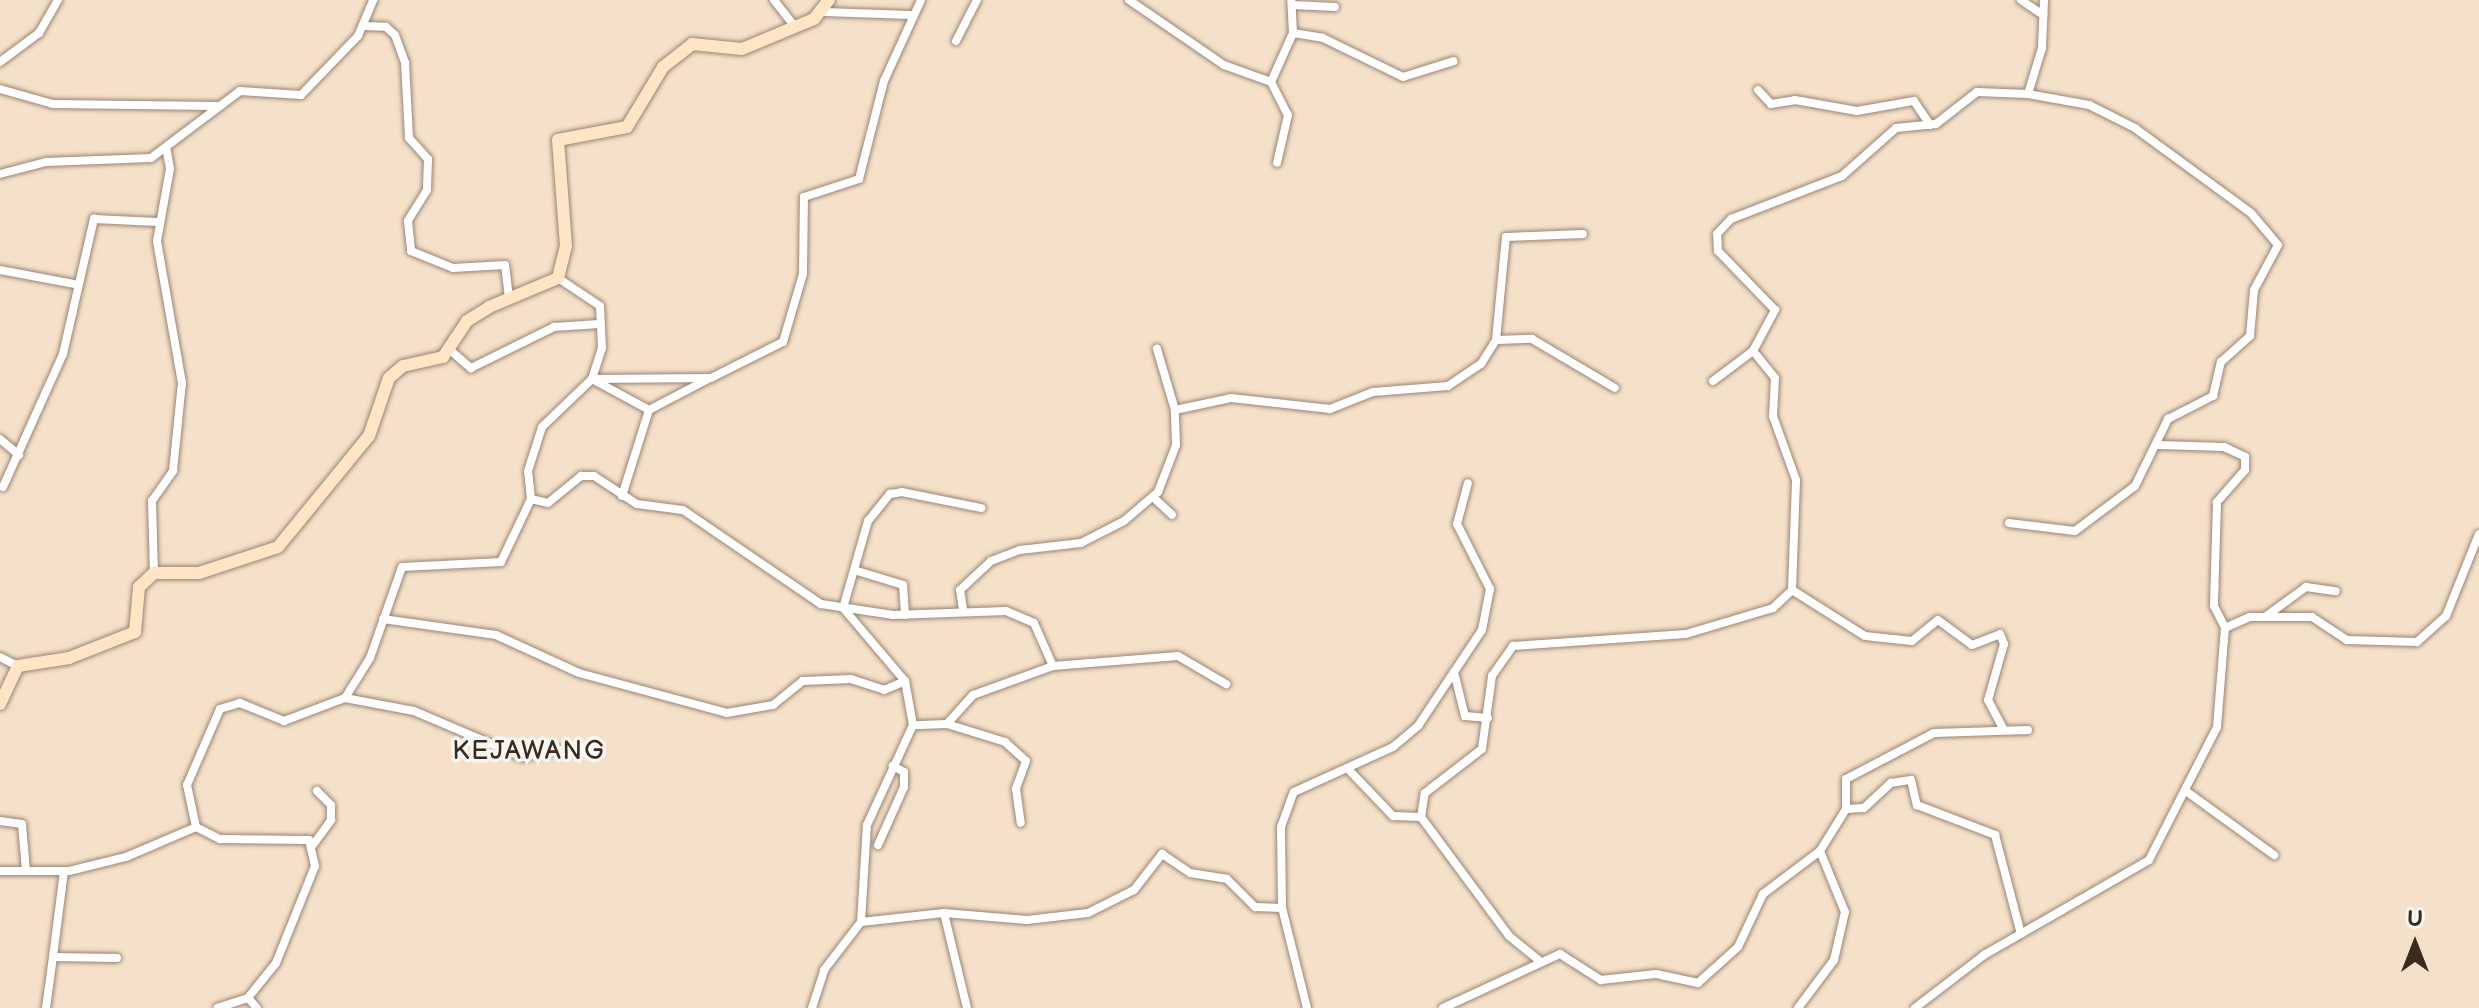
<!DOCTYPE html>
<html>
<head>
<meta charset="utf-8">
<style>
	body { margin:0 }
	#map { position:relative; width:2479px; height:1008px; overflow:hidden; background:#f5e0c9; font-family:"Balsamiq Sans",sans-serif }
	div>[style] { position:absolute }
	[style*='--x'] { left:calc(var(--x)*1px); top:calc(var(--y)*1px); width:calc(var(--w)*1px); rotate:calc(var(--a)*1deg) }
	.roads { filter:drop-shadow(0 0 2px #988574) drop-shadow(0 0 2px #988574) }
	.street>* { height:8px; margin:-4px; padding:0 4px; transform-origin:4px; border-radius:4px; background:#fff }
	.secondary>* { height:12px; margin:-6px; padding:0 6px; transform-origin:6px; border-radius:6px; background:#ffe4c6 }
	span { translate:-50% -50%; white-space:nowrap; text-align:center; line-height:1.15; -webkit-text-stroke:7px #f6f6f2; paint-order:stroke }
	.quarter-label { font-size:26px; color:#3b2a1e; letter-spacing:2px }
	.north { position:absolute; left:2375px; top:904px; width:80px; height:80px; -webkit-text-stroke:6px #f6f6f2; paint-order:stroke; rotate:0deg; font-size:22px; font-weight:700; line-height:32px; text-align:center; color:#3b2a1e }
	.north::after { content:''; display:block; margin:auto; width:28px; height:36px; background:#3b2a1e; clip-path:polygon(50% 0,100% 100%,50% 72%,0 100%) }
</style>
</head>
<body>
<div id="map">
	<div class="roads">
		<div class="street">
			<i style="--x:774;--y:0;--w:34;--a:52"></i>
			<i style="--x:1129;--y:0;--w:115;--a:34.4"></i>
			<i style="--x:1224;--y:65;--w:50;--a:19.9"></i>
			<i style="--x:1271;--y:82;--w:54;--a:-65.8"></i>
			<i style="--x:1293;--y:33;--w:33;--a:-93"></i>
			<i style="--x:2021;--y:0;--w:27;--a:34"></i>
			<i style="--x:1292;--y:5;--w:43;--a:2.7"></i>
			<i style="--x:824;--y:12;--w:86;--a:2"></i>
			<i style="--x:363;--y:26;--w:23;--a:2"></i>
			<i style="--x:386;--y:27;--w:12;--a:42"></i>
			<i style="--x:395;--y:35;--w:30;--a:70"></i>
			<i style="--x:405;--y:63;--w:75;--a:86.9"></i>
			<i style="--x:409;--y:138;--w:28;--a:48"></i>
			<i style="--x:428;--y:159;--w:31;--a:92"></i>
			<i style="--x:427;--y:190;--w:36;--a:122"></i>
			<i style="--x:408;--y:221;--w:30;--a:84"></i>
			<i style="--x:411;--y:251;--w:45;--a:22"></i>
			<i style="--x:453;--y:268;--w:52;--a:-3.3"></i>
			<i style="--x:505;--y:265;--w:31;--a:83"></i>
			<i style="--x:1293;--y:33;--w:30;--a:9"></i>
			<i style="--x:1323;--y:38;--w:89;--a:26"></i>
			<i style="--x:1403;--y:77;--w:53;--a:-17.4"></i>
			<i style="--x:956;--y:41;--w:46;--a:-62.9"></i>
			<i style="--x:0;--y:62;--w:49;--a:-36.6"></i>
			<i style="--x:39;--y:33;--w:38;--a:-60"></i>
			<i style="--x:1271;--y:82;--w:37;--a:63"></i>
			<i style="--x:1288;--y:115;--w:49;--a:102.9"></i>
			<i style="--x:0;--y:89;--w:55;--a:15.8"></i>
			<i style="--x:53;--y:104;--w:163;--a:0.7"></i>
			<i style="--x:1758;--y:90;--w:19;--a:47"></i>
			<i style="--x:1771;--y:104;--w:24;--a:-9"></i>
			<i style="--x:1795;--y:100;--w:63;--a:10.1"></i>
			<i style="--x:1857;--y:111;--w:58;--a:-10"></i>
			<i style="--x:1914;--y:101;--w:29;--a:56"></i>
			<i style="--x:0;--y:174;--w:48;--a:-14.6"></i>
			<i style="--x:46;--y:162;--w:105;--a:-2.2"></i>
			<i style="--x:151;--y:158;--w:111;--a:-37"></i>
			<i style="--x:240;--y:91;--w:61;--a:3.8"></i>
			<i style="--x:301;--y:95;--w:82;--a:-46"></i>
			<i style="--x:358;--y:36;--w:39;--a:-67"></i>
			<i style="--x:0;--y:270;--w:75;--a:10.7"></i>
			<i style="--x:558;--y:278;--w:50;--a:33.7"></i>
			<i style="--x:600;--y:306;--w:42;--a:87.3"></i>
			<i style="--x:602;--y:348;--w:33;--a:108"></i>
			<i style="--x:592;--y:379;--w:65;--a:28.5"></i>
			<i style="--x:649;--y:410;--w:69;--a:-27.7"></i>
			<i style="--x:1496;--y:340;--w:36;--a:-2"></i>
			<i style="--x:1532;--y:339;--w:96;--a:30.6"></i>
			<i style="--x:450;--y:350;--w:28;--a:41"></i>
			<i style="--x:471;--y:368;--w:93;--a:-26.3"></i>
			<i style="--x:554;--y:327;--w:45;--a:-3.8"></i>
			<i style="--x:1713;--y:381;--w:50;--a:-36.9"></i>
			<i style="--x:1175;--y:410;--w:57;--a:-12.1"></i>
			<i style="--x:1231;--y:398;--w:100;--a:6.3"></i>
			<i style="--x:1330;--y:409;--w:46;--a:-21.6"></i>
			<i style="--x:1373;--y:392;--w:75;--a:-4.6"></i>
			<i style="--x:1448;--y:386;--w:40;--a:-34"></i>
			<i style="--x:1481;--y:364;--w:28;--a:-58"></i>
			<i style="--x:1496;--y:340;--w:103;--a:-84.5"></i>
			<i style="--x:1506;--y:237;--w:77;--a:-2.2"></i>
			<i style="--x:0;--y:439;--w:25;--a:40"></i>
			<i style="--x:2159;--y:445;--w:65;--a:1.8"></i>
			<i style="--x:2224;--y:447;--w:23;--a:25"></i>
			<i style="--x:2245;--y:457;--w:13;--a:90"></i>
			<i style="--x:2245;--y:470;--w:43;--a:131.2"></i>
			<i style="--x:2217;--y:502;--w:104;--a:91.7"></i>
			<i style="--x:2214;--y:606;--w:25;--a:63"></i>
			<i style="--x:3;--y:487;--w:146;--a:-65.7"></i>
			<i style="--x:63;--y:354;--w:139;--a:-77.1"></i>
			<i style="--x:94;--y:219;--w:63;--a:2.7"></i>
			<i style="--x:622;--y:496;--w:90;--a:-72.6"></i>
			<i style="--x:1153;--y:497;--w:26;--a:43"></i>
			<i style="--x:531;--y:499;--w:28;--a:-96"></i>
			<i style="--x:528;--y:471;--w:46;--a:-72.3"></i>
			<i style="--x:542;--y:427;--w:69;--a:-43.8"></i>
			<i style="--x:592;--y:379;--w:119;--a:-0.5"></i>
			<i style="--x:711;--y:378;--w:80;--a:-26.6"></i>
			<i style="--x:783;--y:342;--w:71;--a:-73.6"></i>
			<i style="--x:803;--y:274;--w:77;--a:-89.3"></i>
			<i style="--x:804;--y:197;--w:58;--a:-18.1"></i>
			<i style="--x:859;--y:179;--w:101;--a:-75.7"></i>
			<i style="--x:884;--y:81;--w:89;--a:-65.4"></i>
			<i style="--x:2009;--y:523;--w:66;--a:6.9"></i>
			<i style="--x:2075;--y:531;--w:75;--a:-36.9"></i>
			<i style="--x:2135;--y:486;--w:75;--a:-63.8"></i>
			<i style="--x:2168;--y:419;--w:51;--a:-27.1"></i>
			<i style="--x:2213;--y:396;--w:35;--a:-77"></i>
			<i style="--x:2221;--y:362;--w:39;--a:-42"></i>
			<i style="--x:2250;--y:336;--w:46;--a:-85"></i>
			<i style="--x:2254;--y:290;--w:51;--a:-61.9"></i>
			<i style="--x:2278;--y:245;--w:42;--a:-130.2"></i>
			<i style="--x:2251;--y:213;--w:144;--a:-143.8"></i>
			<i style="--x:2135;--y:128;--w:51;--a:-153.4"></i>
			<i style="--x:2089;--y:105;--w:62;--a:-169.8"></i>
			<i style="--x:854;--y:570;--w:51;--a:17"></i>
			<i style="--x:903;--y:585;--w:30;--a:86"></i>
			<i style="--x:154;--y:573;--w:72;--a:-91.6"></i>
			<i style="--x:152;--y:501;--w:37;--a:-55"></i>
			<i style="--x:173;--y:471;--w:88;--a:-84.2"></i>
			<i style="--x:182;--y:383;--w:144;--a:-100"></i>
			<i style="--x:157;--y:241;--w:73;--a:-79.8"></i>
			<i style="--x:170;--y:169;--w:22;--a:-100"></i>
			<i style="--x:1792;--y:590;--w:86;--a:32.2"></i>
			<i style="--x:1865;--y:636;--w:47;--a:6.1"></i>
			<i style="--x:1912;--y:641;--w:33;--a:-39"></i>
			<i style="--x:1938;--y:620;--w:42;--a:36.3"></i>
			<i style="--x:1972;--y:645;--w:30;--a:-21"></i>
			<i style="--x:2000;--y:634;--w:11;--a:68"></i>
			<i style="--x:2004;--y:644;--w:58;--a:105.9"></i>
			<i style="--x:1988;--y:700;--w:34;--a:62"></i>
			<i style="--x:963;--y:609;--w:19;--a:-99"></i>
			<i style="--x:960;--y:590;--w:42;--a:-43.1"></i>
			<i style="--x:991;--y:561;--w:31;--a:-21"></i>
			<i style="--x:1020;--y:550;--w:61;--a:-6.5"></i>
			<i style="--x:1081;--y:543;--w:48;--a:-27.1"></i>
			<i style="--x:1124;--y:521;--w:45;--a:-40.5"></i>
			<i style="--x:1158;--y:492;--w:50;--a:-69"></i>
			<i style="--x:1176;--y:445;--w:35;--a:-92"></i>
			<i style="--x:1175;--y:410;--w:64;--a:-106.4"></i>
			<i style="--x:2265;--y:617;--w:51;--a:-36.2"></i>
			<i style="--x:2306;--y:587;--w:30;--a:8"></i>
			<i style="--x:383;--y:619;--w:114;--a:8.1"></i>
			<i style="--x:496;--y:635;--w:91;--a:24.6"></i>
			<i style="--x:579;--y:673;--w:153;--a:15.1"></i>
			<i style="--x:727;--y:713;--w:47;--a:-9.9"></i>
			<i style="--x:773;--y:705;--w:38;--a:-39"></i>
			<i style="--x:803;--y:681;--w:48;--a:-2.4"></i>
			<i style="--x:851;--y:679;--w:35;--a:18"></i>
			<i style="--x:884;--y:690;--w:23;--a:-23"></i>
			<i style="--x:0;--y:657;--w:20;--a:27"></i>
			<i style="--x:1053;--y:666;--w:125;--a:-4.6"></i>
			<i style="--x:1178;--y:656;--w:56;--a:30.3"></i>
			<i style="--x:1454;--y:672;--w:45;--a:76"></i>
			<i style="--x:1465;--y:716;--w:23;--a:5"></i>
			<i style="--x:345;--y:698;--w:70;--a:10.7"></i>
			<i style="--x:414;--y:711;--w:117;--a:23.1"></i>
			<i style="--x:522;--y:757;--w:38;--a:-11"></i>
			<i style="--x:947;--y:724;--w:61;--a:17.2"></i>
			<i style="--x:1005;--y:742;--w:28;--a:42"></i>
			<i style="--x:1026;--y:761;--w:30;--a:110"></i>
			<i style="--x:1016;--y:789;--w:34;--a:82"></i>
			<i style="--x:1349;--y:770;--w:64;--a:46.3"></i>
			<i style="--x:1393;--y:816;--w:28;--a:2"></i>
			<i style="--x:1421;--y:817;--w:24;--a:-81"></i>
			<i style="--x:1425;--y:793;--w:72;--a:-37.7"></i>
			<i style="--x:1482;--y:749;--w:74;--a:-82.2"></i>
			<i style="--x:1492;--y:676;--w:37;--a:-55"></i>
			<i style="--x:1513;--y:646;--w:173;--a:-4"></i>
			<i style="--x:1686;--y:634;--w:91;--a:-16.6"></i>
			<i style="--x:1773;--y:608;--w:26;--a:-43"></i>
			<i style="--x:1792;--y:590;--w:110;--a:-87.9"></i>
			<i style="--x:1796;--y:480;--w:68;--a:-109.8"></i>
			<i style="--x:1773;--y:416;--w:38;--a:-87"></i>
			<i style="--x:1775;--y:378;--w:35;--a:-129"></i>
			<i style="--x:1753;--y:351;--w:47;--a:-61.8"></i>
			<i style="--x:1775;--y:310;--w:82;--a:-134"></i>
			<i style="--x:1718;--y:251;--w:17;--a:-93"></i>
			<i style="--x:1717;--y:234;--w:21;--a:-47"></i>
			<i style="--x:1731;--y:219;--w:119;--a:-21.2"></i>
			<i style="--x:1842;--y:176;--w:72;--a:-41.6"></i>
			<i style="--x:1896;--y:128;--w:40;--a:-5.7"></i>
			<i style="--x:1936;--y:124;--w:52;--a:-38"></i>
			<i style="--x:1977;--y:92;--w:51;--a:2.2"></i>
			<i style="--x:2028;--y:94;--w:48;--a:-73.1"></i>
			<i style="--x:2042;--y:48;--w:48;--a:-87.6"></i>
			<i style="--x:2186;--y:791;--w:109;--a:36"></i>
			<i style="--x:1846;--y:809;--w:18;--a:-3"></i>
			<i style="--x:1864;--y:808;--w:37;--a:-43"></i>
			<i style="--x:1891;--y:783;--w:20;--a:-9"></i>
			<i style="--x:1911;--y:780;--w:26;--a:77"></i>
			<i style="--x:1917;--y:805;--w:84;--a:21"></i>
			<i style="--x:1995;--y:835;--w:102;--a:75.3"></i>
			<i style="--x:1421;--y:817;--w:148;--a:53.5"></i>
			<i style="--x:1509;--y:936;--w:41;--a:39.1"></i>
			<i style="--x:0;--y:821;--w:22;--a:8"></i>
			<i style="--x:22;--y:824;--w:47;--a:85.1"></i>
			<i style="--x:196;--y:827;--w:43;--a:-102.1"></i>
			<i style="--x:187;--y:785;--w:83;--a:-66.5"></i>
			<i style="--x:220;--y:709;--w:21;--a:-17"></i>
			<i style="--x:240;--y:703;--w:48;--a:22.2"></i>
			<i style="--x:284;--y:721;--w:65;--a:-20.7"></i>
			<i style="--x:345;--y:698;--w:47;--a:-58"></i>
			<i style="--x:370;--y:658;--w:96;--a:-70.6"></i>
			<i style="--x:402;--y:567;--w:99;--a:-2.9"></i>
			<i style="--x:501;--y:562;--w:70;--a:-64.5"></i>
			<i style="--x:531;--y:499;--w:17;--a:13"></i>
			<i style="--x:548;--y:503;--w:43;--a:-39.3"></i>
			<i style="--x:581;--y:476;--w:13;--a:0"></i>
			<i style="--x:594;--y:476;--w:51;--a:33.1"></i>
			<i style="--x:637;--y:504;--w:46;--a:7.4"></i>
			<i style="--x:683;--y:510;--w:167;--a:34.3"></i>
			<i style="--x:821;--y:604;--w:73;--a:8.7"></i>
			<i style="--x:893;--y:615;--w:113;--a:-2"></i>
			<i style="--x:1006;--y:611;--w:30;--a:23"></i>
			<i style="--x:1034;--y:623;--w:47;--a:66.2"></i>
			<i style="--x:1053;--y:666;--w:85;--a:160.1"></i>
			<i style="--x:973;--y:695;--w:39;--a:132"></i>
			<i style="--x:947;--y:724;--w:34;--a:178"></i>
			<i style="--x:313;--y:845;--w:31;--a:-54"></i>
			<i style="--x:331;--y:820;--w:15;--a:-90"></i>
			<i style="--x:331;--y:805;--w:20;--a:-135"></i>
			<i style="--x:878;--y:845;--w:64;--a:-65.9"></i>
			<i style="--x:904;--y:787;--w:15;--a:-90"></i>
			<i style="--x:904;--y:772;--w:13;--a:-151"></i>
			<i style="--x:0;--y:871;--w:69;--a:0"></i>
			<i style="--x:69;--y:871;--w:59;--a:-13.8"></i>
			<i style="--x:126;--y:857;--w:76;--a:-23.2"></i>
			<i style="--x:196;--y:827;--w:27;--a:27"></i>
			<i style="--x:220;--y:839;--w:89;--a:0.6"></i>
			<i style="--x:309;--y:840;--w:27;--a:77"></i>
			<i style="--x:315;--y:866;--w:105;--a:111.9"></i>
			<i style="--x:276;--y:963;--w:45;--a:128.7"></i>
			<i style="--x:248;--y:998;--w:32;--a:162"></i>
			<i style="--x:64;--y:871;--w:87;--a:97.3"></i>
			<i style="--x:53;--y:957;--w:64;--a:0.9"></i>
			<i style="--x:944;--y:913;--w:83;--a:4.8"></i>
			<i style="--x:1027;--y:920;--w:61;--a:-6.5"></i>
			<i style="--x:1088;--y:913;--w:51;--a:-26.6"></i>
			<i style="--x:1134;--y:890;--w:46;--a:-52.1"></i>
			<i style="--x:1162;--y:854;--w:34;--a:34"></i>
			<i style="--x:1190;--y:873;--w:37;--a:9"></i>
			<i style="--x:1227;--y:879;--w:40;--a:45"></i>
			<i style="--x:1255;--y:907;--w:27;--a:2"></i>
			<i style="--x:861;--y:922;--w:83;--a:-6.2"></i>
			<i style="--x:944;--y:913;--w:98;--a:76.4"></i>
			<i style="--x:248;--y:998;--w:13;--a:48"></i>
			<i style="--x:46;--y:1008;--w:51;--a:-82.2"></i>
			<i style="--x:812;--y:1008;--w:40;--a:-72"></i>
			<i style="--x:824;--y:970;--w:61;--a:-52.4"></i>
			<i style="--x:861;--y:922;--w:97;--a:-86.5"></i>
			<i style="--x:867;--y:825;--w:110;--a:-65.3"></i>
			<i style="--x:913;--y:725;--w:45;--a:-100.3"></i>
			<i style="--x:905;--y:681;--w:96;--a:-130.3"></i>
			<i style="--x:843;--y:608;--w:91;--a:-74"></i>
			<i style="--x:868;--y:521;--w:35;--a:-51"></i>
			<i style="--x:890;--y:494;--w:12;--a:-9"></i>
			<i style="--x:902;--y:492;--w:81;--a:11.4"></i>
			<i style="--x:1307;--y:1008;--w:103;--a:-104"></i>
			<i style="--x:1282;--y:908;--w:81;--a:-90.7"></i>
			<i style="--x:1281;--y:827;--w:37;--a:-70"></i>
			<i style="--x:1294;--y:792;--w:109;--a:-24.4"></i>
			<i style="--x:1393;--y:747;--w:33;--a:-40"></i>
			<i style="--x:1418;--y:726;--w:115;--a:-56.3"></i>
			<i style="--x:1482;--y:630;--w:42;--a:-79"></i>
			<i style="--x:1490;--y:589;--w:73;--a:-116.9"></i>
			<i style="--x:1457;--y:524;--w:42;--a:-75"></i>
			<i style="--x:1443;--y:1008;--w:129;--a:-24.8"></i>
			<i style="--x:1560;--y:954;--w:49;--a:32.4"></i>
			<i style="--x:1601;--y:980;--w:55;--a:-6.2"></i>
			<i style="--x:1656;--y:974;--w:43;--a:12.1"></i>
			<i style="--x:1698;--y:983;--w:54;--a:-42"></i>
			<i style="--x:1738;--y:947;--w:59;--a:-64.7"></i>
			<i style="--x:1763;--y:894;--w:71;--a:-37"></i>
			<i style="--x:1820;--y:851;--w:49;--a:-58.2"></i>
			<i style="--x:1846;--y:809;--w:30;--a:-90"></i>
			<i style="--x:1846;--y:779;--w:99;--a:-27.6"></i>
			<i style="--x:1934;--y:733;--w:94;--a:-1.8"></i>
			<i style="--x:1798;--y:1008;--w:60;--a:-53.1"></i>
			<i style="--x:1834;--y:960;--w:49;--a:-77.1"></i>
			<i style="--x:1845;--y:912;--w:66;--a:-112.3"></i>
			<i style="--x:1915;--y:1008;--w:87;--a:-37.5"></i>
			<i style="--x:1984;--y:955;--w:190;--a:-29.9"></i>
			<i style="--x:2149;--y:860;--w:149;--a:-62.9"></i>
			<i style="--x:2217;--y:727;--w:99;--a:-85.4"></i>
			<i style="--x:2225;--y:628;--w:27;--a:-24"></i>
			<i style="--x:2250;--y:617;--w:62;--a:0"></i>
			<i style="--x:2312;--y:617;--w:42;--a:33.3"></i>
			<i style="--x:2347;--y:640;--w:70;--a:1.6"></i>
			<i style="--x:2417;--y:642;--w:39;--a:-42"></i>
			<i style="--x:2446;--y:616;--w:88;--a:-68.1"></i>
		</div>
		<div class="secondary">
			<i style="--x:0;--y:704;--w:42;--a:-64.7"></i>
			<i style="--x:18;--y:666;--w:52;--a:-8.9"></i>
			<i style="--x:69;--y:658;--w:71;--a:-21.5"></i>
			<i style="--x:135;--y:632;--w:45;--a:-84.9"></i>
			<i style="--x:139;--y:587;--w:21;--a:-43"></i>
			<i style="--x:154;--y:573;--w:45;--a:0"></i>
			<i style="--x:199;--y:573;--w:83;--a:-18.2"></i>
			<i style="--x:278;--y:547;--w:144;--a:-50.7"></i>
			<i style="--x:369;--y:436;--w:61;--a:-71"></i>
			<i style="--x:389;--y:378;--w:18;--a:-41"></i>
			<i style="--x:403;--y:366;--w:41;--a:-12.7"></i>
			<i style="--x:443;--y:357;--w:43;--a:-56.3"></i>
			<i style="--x:467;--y:321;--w:26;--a:-32"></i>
			<i style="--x:489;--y:307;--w:75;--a:-22.8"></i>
			<i style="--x:558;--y:278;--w:33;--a:-76"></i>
			<i style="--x:566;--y:246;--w:106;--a:-94.3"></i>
			<i style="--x:558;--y:140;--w:70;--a:-10.7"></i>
			<i style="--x:627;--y:127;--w:70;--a:-59"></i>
			<i style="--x:663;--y:67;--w:37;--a:-38"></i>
			<i style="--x:692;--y:44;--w:50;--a:5.7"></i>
			<i style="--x:742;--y:49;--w:78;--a:-22.6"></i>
			<i style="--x:814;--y:19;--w:24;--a:-52"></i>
		</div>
	</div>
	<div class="quarter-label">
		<span style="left:529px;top:752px">KEJAWANG</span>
	</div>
	<div class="north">U</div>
</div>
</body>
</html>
